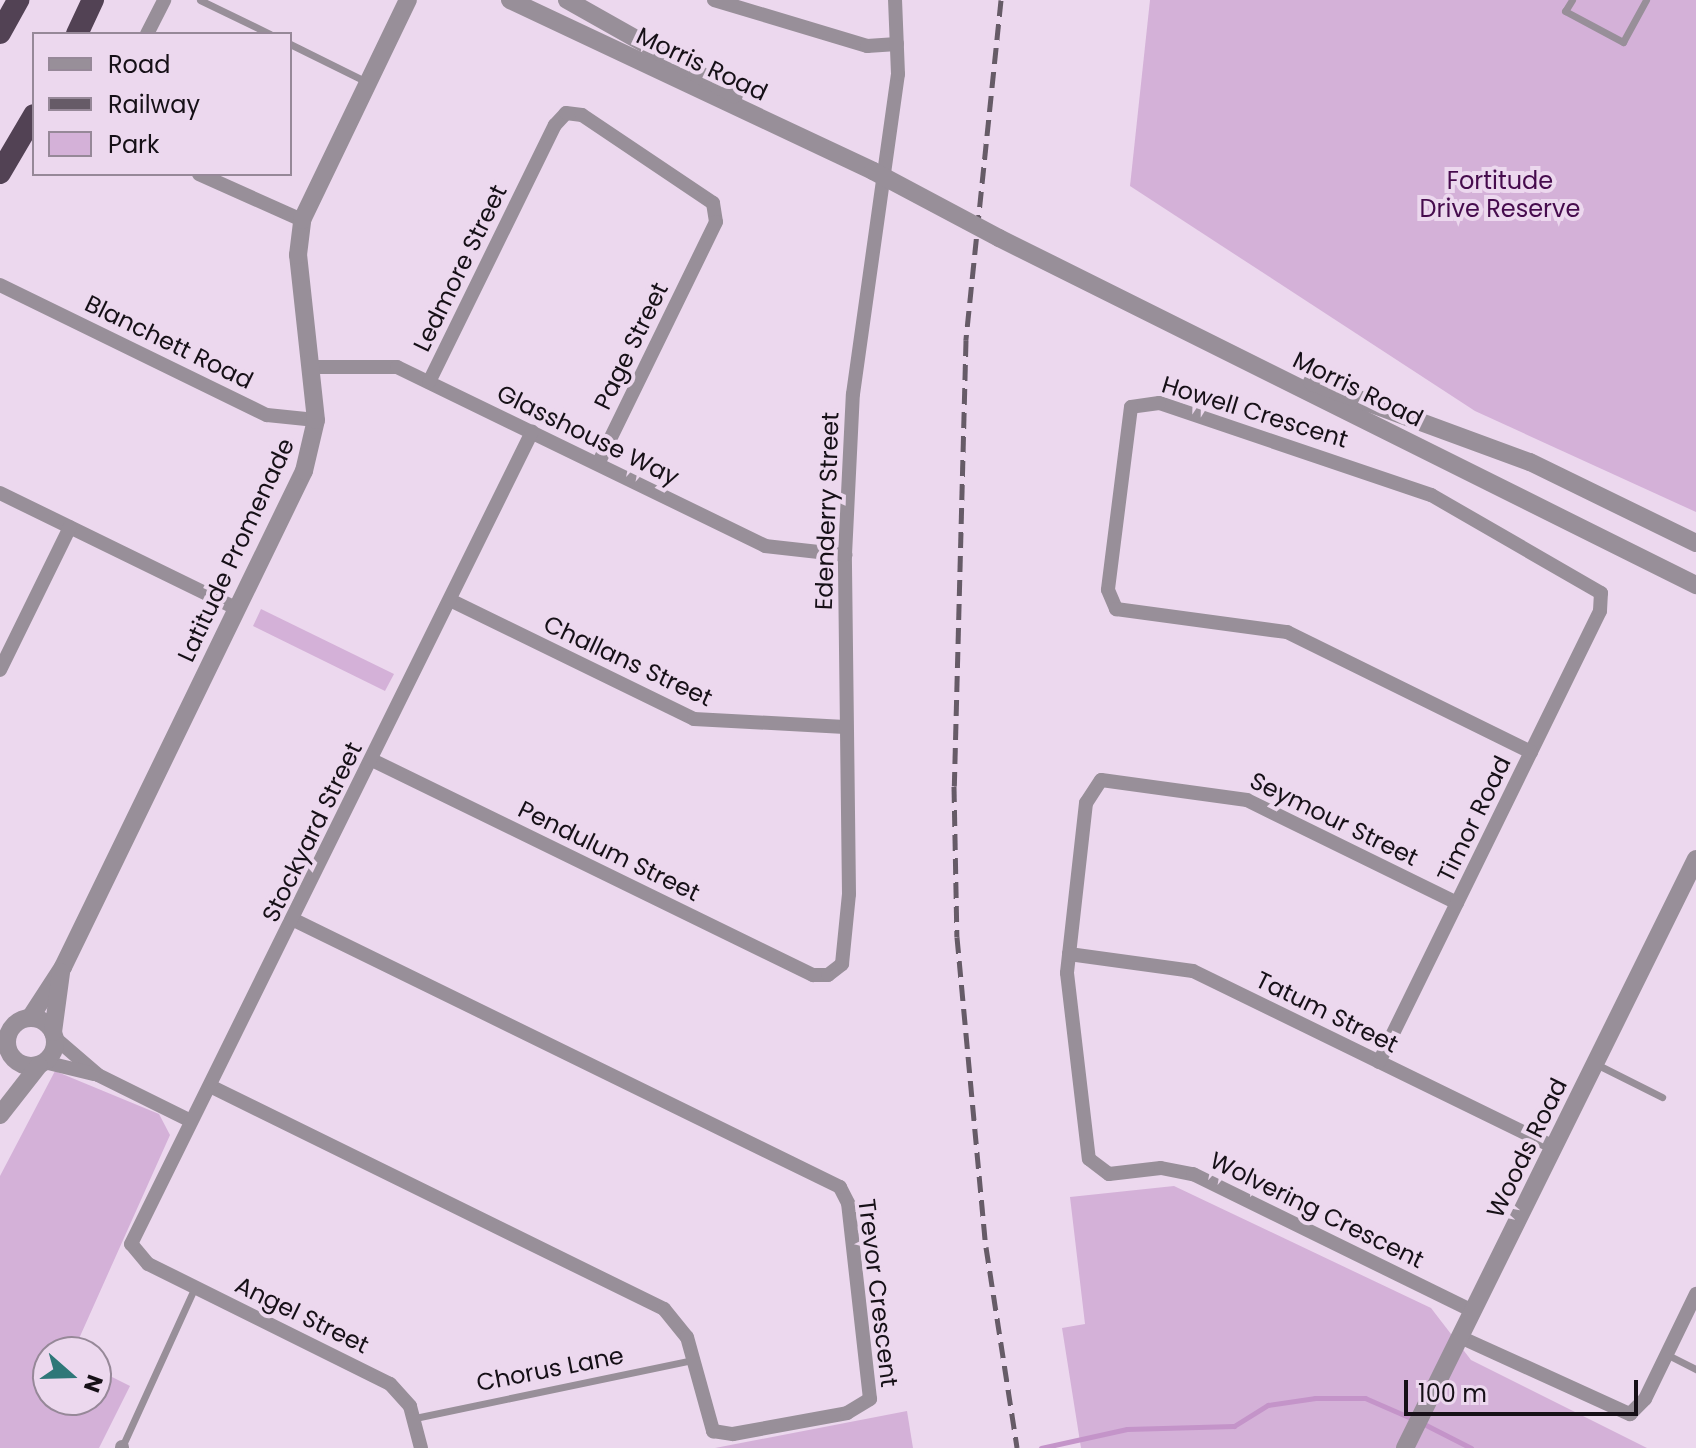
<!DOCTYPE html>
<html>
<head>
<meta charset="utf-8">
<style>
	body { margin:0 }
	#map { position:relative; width:1696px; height:1448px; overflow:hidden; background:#ecd8ee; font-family:Poppins,sans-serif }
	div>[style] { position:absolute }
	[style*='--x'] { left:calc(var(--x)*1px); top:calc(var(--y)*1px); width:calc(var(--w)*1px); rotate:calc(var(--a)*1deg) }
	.green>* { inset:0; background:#d4b1d8 }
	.stream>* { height:5px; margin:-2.5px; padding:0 2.5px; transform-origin:2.5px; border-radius:2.5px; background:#c494c9 }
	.service>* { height:7px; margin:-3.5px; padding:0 3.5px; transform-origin:3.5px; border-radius:3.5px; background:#988f99 }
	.minor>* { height:14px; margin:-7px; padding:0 7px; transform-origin:7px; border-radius:7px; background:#988f99 }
	.tertiary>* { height:18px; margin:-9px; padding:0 9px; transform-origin:9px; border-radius:9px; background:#988f99 }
	.tertiary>.ring { margin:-9px; padding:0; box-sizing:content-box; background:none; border:18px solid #988f99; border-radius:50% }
	.trunk>* { height:22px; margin:-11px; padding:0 11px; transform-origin:11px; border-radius:11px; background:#524254 }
	.rail>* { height:5px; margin-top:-2.5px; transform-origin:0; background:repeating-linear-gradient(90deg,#665b67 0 16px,transparent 0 24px) }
	.tertiary-bridge>* { height:18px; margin:-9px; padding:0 9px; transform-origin:9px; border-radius:9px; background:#988f99 }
	span { translate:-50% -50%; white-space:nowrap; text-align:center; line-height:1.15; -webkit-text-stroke:8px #ecd8ee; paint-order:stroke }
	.street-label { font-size:24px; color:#161017 }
	.park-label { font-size:24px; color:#460b4d }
	.legend { position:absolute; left:32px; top:32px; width:260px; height:144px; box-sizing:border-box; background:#ecd8ee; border:2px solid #968898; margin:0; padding:10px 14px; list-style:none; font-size:24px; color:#161017 }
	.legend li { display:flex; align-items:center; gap:16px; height:40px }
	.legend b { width:40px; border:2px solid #968898 }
	.north { position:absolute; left:32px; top:1336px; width:80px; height:80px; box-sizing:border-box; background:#ecd8ee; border:2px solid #968898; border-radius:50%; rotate:110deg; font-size:22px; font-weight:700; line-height:32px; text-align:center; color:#161017 }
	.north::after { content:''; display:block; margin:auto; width:28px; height:36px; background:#2e7778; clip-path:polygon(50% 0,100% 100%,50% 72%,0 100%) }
	.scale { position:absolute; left:1404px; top:1380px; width:234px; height:36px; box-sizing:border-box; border:4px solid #161017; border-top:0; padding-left:10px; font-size:24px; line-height:28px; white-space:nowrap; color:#161017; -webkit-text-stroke:6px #ecd8ee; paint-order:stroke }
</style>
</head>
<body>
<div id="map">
	<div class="green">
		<i style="clip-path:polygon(1150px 0,1696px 0,1696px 512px,1475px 411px,1130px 186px)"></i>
		<i style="clip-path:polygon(261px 609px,394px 674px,385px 691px,253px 626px)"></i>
		<i style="clip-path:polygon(55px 1071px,159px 1114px,170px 1135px,73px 1352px,48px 1352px,48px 1400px,96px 1400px,96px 1369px,130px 1386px,99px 1448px,0 1448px,0 1176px)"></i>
		<i style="clip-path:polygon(1174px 1186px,1431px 1308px,1471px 1360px,1647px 1448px,1081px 1448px,1062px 1328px,1085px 1324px,1070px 1197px)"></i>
		<i style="clip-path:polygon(907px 1411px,913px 1448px,715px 1448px)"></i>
	</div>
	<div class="stream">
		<i style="--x:1422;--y:1423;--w:55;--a:27"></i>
		<i style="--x:1041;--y:1448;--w:88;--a:-12.5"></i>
		<i style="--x:1127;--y:1429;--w:107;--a:-1.6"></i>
		<i style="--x:1234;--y:1426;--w:40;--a:-32"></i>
		<i style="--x:1268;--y:1405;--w:48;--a:-8.5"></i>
		<i style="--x:1315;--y:1398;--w:50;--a:0"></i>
		<i style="--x:1365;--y:1398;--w:52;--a:23.6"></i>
	</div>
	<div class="service">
		<i style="--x:200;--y:0;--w:78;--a:25.9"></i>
		<i style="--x:1572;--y:0;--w:13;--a:122"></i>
		<i style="--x:1565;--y:11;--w:66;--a:28.1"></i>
		<i style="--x:1623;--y:42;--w:48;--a:-61.3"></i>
		<i style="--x:290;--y:44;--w:86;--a:26.3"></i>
		<i style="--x:1596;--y:1064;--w:74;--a:26.6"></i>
		<i style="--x:1666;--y:1354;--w:34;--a:27"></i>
		<i style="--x:415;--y:1418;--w:283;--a:-11.8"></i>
		<i style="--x:122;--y:1447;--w:176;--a:-65.5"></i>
	</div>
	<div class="minor">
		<i style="--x:714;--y:0;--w:160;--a:16.7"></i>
		<i style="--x:867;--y:46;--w:30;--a:-4"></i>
		<i style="--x:147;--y:34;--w:38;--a:-63"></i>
		<i style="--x:199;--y:174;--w:113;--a:24.1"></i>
		<i style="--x:0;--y:285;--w:297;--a:26"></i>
		<i style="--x:267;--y:415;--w:49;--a:5.8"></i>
		<i style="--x:311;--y:367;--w:86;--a:0"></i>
		<i style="--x:397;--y:367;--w:409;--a:25.9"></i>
		<i style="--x:765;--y:546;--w:81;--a:6.4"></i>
		<i style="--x:429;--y:382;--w:286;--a:-63.9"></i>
		<i style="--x:555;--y:125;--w:16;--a:-47"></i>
		<i style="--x:566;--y:113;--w:16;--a:7"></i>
		<i style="--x:582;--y:115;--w:158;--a:33.9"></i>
		<i style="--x:713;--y:203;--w:19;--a:81"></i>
		<i style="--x:716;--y:222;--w:269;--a:116"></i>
		<i style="--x:0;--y:493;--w:265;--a:26"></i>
		<i style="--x:450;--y:600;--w:271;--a:26"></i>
		<i style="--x:694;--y:719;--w:151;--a:3"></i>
		<i style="--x:0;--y:670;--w:159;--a:-63.9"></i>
		<i style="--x:372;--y:760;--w:491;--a:26"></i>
		<i style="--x:813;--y:975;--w:15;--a:0"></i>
		<i style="--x:828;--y:975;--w:18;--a:-38"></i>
		<i style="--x:842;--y:964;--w:70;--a:-84.3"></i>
		<i style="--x:849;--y:894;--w:339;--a:-90.7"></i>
		<i style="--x:845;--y:555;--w:161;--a:-87.2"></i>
		<i style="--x:853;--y:394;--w:323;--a:-82"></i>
		<i style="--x:898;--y:74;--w:74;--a:-92.3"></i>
		<i style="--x:1457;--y:903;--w:234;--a:-153.9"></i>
		<i style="--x:1247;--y:800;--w:147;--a:-172.2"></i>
		<i style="--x:1101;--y:780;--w:27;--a:123"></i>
		<i style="--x:1086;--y:803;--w:171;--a:96.4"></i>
		<i style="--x:1067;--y:973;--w:187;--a:83.3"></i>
		<i style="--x:1089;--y:1159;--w:25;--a:37"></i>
		<i style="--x:1109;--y:1174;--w:52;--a:-6.6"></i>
		<i style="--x:1161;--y:1168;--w:33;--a:11"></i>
		<i style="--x:1193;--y:1174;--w:312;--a:26.1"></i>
		<i style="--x:1069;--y:954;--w:125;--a:7.8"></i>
		<i style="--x:1193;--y:971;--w:402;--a:26"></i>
		<i style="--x:54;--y:1037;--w:58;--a:40.8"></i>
		<i style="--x:98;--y:1075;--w:102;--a:26.3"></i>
		<i style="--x:44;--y:1062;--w:51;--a:13.5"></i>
		<i style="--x:1379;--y:1062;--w:502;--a:-63.89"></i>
		<i style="--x:1600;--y:611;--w:18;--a:-87"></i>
		<i style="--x:1601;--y:593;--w:196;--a:-150"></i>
		<i style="--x:1431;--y:495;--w:287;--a:-161.3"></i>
		<i style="--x:1159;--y:403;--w:28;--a:172"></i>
		<i style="--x:1131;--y:407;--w:184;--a:97.2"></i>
		<i style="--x:1108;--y:590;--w:21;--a:67"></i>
		<i style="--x:1116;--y:609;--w:173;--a:7.7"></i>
		<i style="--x:1287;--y:632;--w:272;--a:26.2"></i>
		<i style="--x:210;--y:1086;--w:506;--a:26.16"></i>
		<i style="--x:664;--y:1309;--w:36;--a:51"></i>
		<i style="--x:687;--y:1337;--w:98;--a:74.5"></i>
		<i style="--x:713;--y:1431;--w:20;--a:9"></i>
		<i style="--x:733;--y:1434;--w:116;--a:-10.4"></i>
		<i style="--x:847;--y:1413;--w:27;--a:-31"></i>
		<i style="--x:870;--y:1399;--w:197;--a:-96.4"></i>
		<i style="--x:848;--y:1203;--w:18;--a:-117"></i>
		<i style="--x:840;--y:1187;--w:608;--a:-153.94"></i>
		<i style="--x:1460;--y:1337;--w:187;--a:24.4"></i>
		<i style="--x:1630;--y:1414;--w:21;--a:-45"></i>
		<i style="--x:1645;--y:1399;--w:117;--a:-64.1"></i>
		<i style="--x:122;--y:1447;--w:1;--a:90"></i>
		<i style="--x:421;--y:1448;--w:43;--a:-104.7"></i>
		<i style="--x:410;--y:1406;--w:30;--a:-132"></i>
		<i style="--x:390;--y:1384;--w:270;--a:-153.6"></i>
		<i style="--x:148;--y:1264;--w:26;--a:-130"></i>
		<i style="--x:131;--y:1244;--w:906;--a:-63.72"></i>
	</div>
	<div class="tertiary">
		<i style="--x:510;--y:0;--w:401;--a:25.2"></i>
		<i style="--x:567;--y:0;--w:192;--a:29.4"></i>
		<i style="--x:999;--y:238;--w:779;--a:26.47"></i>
		<i style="--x:1312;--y:382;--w:232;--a:20.2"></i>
		<i style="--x:1530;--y:462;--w:185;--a:26"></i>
		<i class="ring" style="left:7px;top:1018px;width:30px;height:30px"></i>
		<i style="--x:30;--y:1018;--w:61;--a:-57.1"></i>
		<i style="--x:63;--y:967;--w:551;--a:-64.09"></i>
		<i style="--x:304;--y:471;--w:52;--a:-76.8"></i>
		<i style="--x:316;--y:420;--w:166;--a:-96.2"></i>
		<i style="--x:298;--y:255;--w:35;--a:-83"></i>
		<i style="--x:302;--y:220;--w:244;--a:-64.3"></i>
		<i style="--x:53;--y:1032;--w:60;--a:-82.3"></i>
		<i style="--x:0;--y:1115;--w:63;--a:-52"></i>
		<i style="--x:1405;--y:1448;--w:657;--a:-63.71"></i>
	</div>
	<div class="trunk">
		<i style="--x:0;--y:33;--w:38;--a:-61"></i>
		<i style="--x:77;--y:34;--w:38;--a:-65"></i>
		<i style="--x:0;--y:173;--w:67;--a:-59.6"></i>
	</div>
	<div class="rail">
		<i style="--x:1001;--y:0;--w:342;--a:95.9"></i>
		<i style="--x:966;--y:340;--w:446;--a:91.5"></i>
		<i style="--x:954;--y:786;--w:151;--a:88.9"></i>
		<i style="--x:957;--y:937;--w:311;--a:84.7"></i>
		<i style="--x:986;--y:1247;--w:203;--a:81.2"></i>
	</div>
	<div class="tertiary-bridge">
		<i style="--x:873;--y:171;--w:143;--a:28"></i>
	</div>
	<div class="street-label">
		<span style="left:702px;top:64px;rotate:25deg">Morris Road</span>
		<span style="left:460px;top:268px;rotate:-64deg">Ledmore Street</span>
		<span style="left:169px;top:342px;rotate:26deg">Blanchett Road</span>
		<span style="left:631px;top:346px;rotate:-64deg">Page Street</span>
		<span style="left:1358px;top:389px;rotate:26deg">Morris Road</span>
		<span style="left:1255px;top:412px;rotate:17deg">Howell Crescent</span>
		<span style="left:588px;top:435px;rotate:26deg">Glasshouse Way</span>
		<span style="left:827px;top:511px;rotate:-88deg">Edenderry Street</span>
		<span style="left:236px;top:550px;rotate:-65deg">Latitude Promenade</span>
		<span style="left:628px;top:661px;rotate:25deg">Challans Street</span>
		<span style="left:1334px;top:819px;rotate:26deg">Seymour Street</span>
		<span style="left:1474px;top:819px;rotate:-64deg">Timor Road</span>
		<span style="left:312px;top:832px;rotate:-64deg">Stockyard Street</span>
		<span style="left:609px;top:851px;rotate:26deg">Pendulum Street</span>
		<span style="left:1327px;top:1012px;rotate:26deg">Tatum Street</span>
		<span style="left:1527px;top:1148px;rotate:-64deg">Woods Road</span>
		<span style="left:1317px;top:1210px;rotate:26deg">Wolvering Crescent</span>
		<span style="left:878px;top:1293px;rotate:83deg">Trevor Crescent</span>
		<span style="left:302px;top:1315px;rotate:26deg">Angel Street</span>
		<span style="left:550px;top:1369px;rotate:-11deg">Chorus Lane</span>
	</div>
	<div class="park-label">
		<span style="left:1500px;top:195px">Fortitude<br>Drive Reserve</span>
	</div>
	<ul class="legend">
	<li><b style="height:10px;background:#988f99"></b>Road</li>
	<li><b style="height:10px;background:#665b67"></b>Railway</li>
	<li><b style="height:22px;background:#d4b1d8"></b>Park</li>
	</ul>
	<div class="north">N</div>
	<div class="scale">100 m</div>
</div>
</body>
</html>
